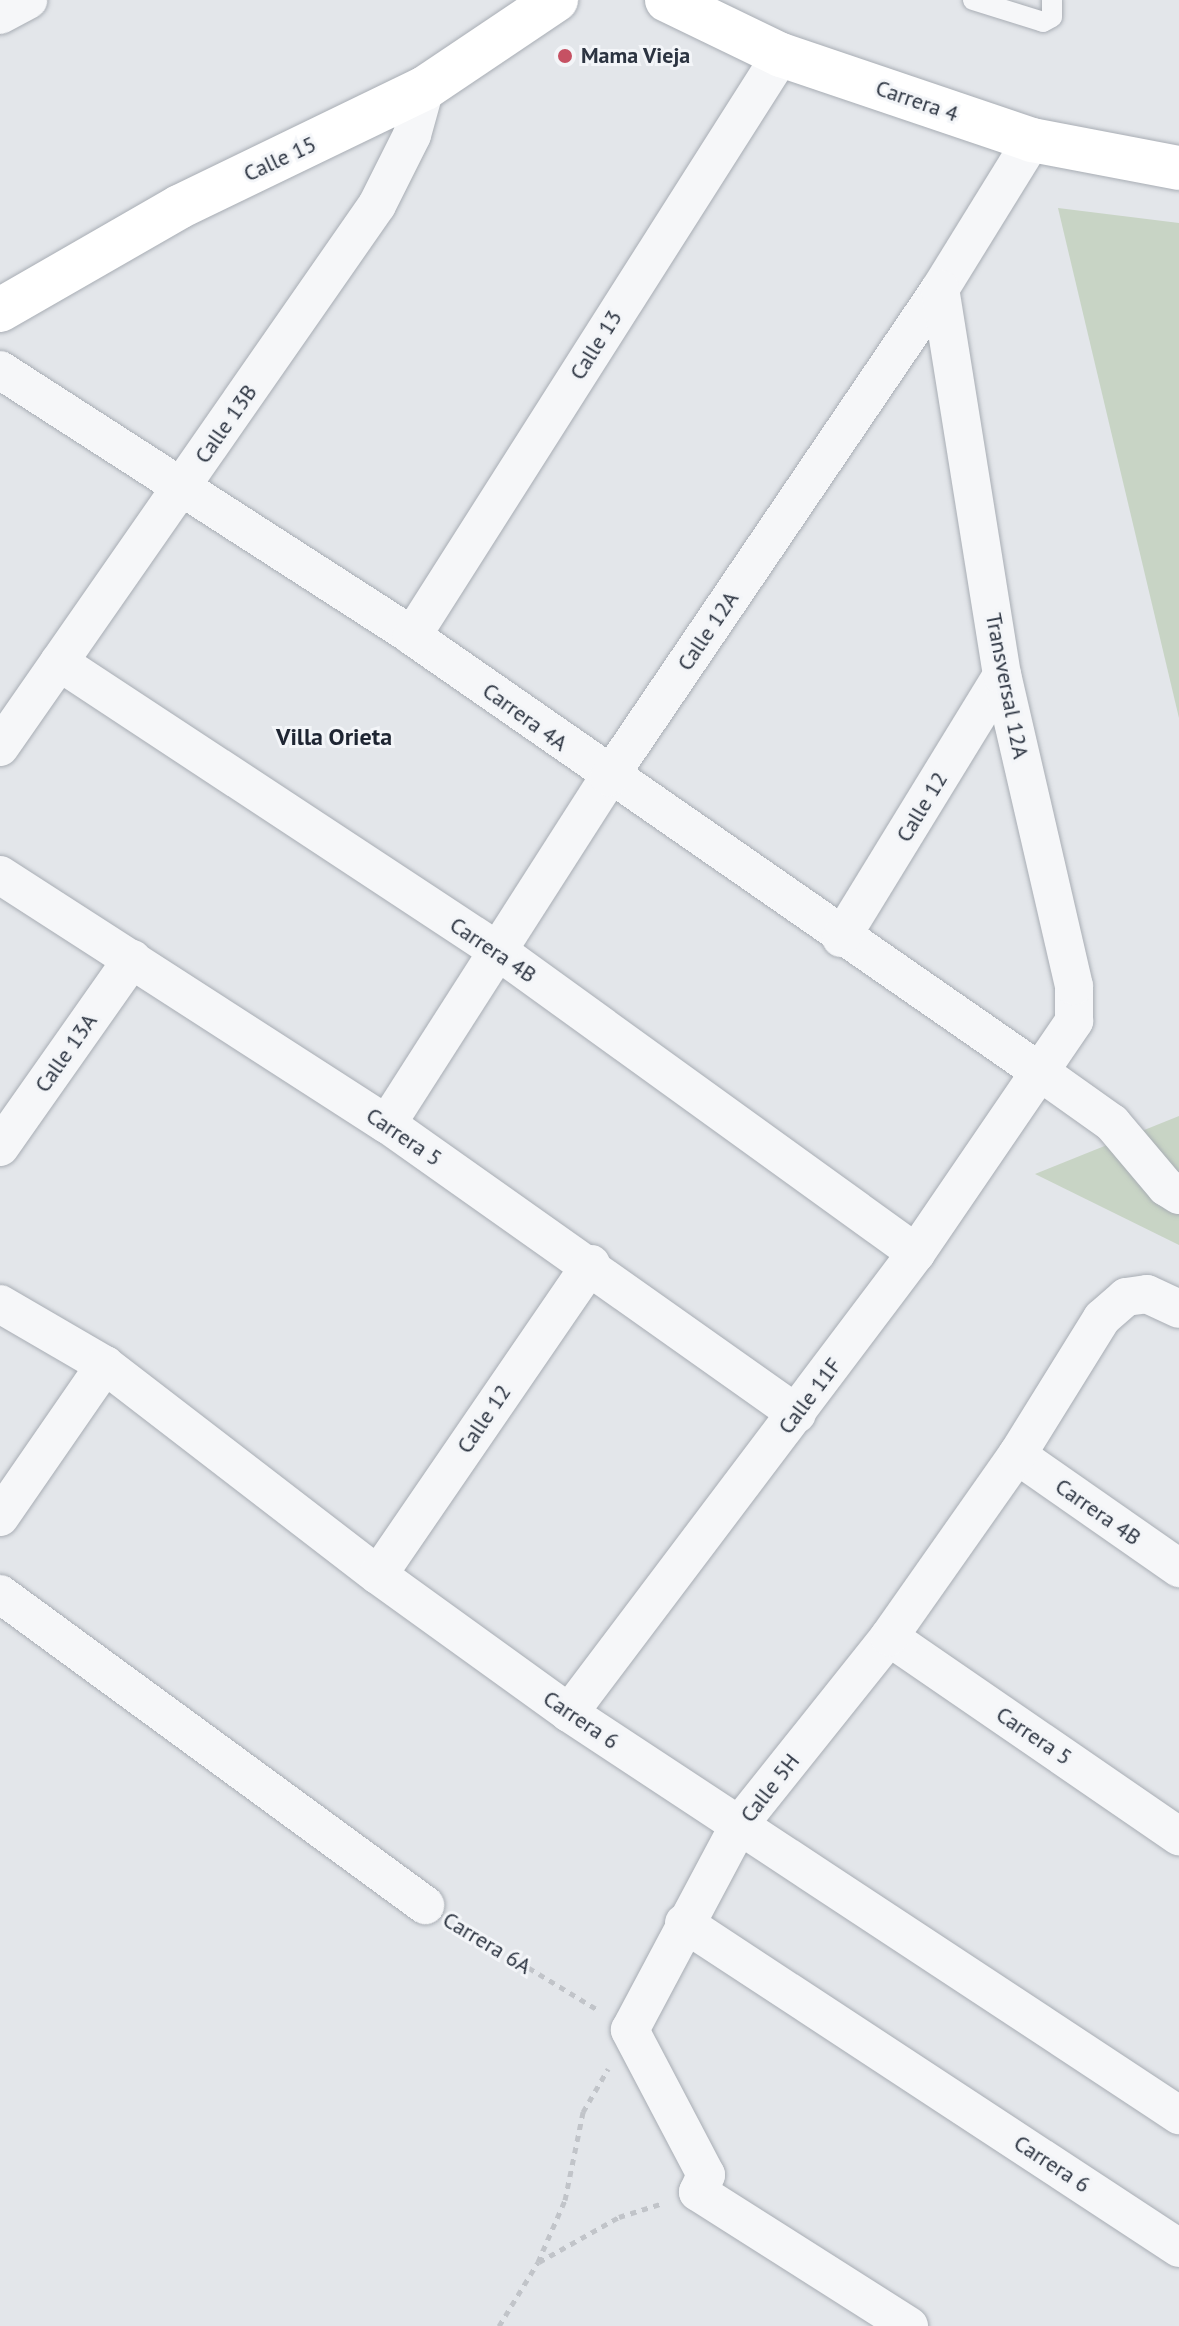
<!DOCTYPE html>
<html>
<head>
<meta charset="utf-8">
<style>
	body { margin:0 }
	#map { position:relative; width:1179px; height:2326px; overflow:hidden; background:#e3e6ea; font-family:"PT Sans",sans-serif }
	div>[style] { position:absolute }
	[style*='--x'] { left:calc(var(--x)*1px); top:calc(var(--y)*1px); width:calc(var(--w)*1px); rotate:calc(var(--a)*1deg) }
	.green>* { inset:0; background:#c8d4c5 }
	.path>* { height:5px; margin-top:-2.5px; transform-origin:0; background:repeating-linear-gradient(90deg,#c1c4c9 0 6px,transparent 0 12px) }
	.roads { filter:drop-shadow(0 0 2px #a8adb4) drop-shadow(0 0 2px #a8adb4) }
	.service>* { height:20px; margin:-10px; padding:0 10px; transform-origin:10px; border-radius:10px; background:#f6f7f9 }
	.minor>* { height:38px; margin:-19px; padding:0 19px; transform-origin:19px; border-radius:19px; background:#f6f7f9 }
	.secondary>* { height:44px; margin:-22px; padding:0 22px; transform-origin:22px; border-radius:22px; background:#fff }
	.primary>* { height:44px; margin:-22px; padding:0 22px; transform-origin:22px; border-radius:22px; background:#fff }
	.dots>* { width:22px; height:22px; translate:-50% -50%; box-sizing:border-box; border:4px solid #f3f5f8; border-radius:50% }
	span { translate:-50% -50%; white-space:nowrap; text-align:center; line-height:1.15; -webkit-text-stroke:6px #f3f5f8; paint-order:stroke }
	.poi-label { font-size:22px; color:#2c3441; font-weight:700 }
	.left { translate:0 -50%; text-align:left }
	.street-label { font-size:22px; color:#2c3441 }
	.neighbourhood-label { font-size:24px; color:#1e2532; font-weight:700 }
</style>
</head>
<body>
<div id="map">
	<div class="green">
		<i style="clip-path:polygon(1058px 208px,1179px 223px,1179px 718px)"></i>
		<i style="clip-path:polygon(1179px 1116px,1179px 1245px,1035px 1174px)"></i>
	</div>
	<div class="path">
		<i style="--x:457;--y:1924;--w:165;--a:31.4"></i>
		<i style="--x:539;--y:2262;--w:92;--a:-29.4"></i>
		<i style="--x:619;--y:2217;--w:46;--a:-17.7"></i>
		<i style="--x:499;--y:2326;--w:75;--a:-58.6"></i>
		<i style="--x:538;--y:2262;--w:68;--a:-66.5"></i>
		<i style="--x:565;--y:2200;--w:90;--a:-78.4"></i>
		<i style="--x:583;--y:2112;--w:50;--a:-59.8"></i>
	</div>
	<div class="roads">
		<div class="service">
			<i style="--x:973;--y:0;--w:73;--a:17.4"></i>
			<i style="--x:1043;--y:22;--w:10;--a:-29"></i>
			<i style="--x:1052;--y:17;--w:17;--a:-90"></i>
		</div>
		<div class="minor">
			<i style="--x:0;--y:15;--w:32;--a:-28"></i>
			<i style="--x:0;--y:370;--w:490;--a:32.8"></i>
			<i style="--x:412;--y:636;--w:768;--a:34.77"></i>
			<i style="--x:1043;--y:1074;--w:85;--a:35.4"></i>
			<i style="--x:1112;--y:1123;--w:84;--a:49.8"></i>
			<i style="--x:1166;--y:1187;--w:15;--a:32"></i>
			<i style="--x:412;--y:636;--w:688;--a:-57.58"></i>
			<i style="--x:59;--y:662;--w:526;--a:33.36"></i>
			<i style="--x:498;--y:951;--w:516;--a:35.85"></i>
			<i style="--x:0;--y:747;--w:660;--a:-55.18"></i>
			<i style="--x:377;--y:205;--w:78;--a:-63.4"></i>
			<i style="--x:412;--y:135;--w:49;--a:-74.5"></i>
			<i style="--x:0;--y:875;--w:460;--a:32.8"></i>
			<i style="--x:387;--y:1124;--w:502;--a:35.27"></i>
			<i style="--x:841;--y:938;--w:308;--a:-58.5"></i>
			<i style="--x:387;--y:1124;--w:412;--a:-57.4"></i>
			<i style="--x:609;--y:777;--w:590;--a:-55.85"></i>
			<i style="--x:940;--y:289;--w:175;--a:-58.3"></i>
			<i style="--x:0;--y:1147;--w:230;--a:-54.9"></i>
			<i style="--x:0;--y:1304;--w:121;--a:30.2"></i>
			<i style="--x:105;--y:1365;--w:344;--a:37.6"></i>
			<i style="--x:378;--y:1575;--w:236;--a:35.8"></i>
			<i style="--x:569;--y:1713;--w:731;--a:33.39"></i>
			<i style="--x:1017;--y:1455;--w:198;--a:34.9"></i>
			<i style="--x:0;--y:1517;--w:185;--a:-55.4"></i>
			<i style="--x:378;--y:1575;--w:377;--a:-55.6"></i>
			<i style="--x:0;--y:1594;--w:527;--a:36.2"></i>
			<i style="--x:889;--y:1637;--w:352;--a:34.5"></i>
			<i style="--x:569;--y:1713;--w:576;--a:-52.97"></i>
			<i style="--x:916;--y:1253;--w:281;--a:-55.7"></i>
			<i style="--x:1074;--y:1021;--w:35;--a:-90"></i>
			<i style="--x:1074;--y:986;--w:319;--a:-103"></i>
			<i style="--x:1002;--y:675;--w:391;--a:-99.1"></i>
			<i style="--x:684;--y:1923;--w:592;--a:33.29"></i>
			<i style="--x:909;--y:2326;--w:250;--a:-147.6"></i>
			<i style="--x:698;--y:2192;--w:19;--a:-65"></i>
			<i style="--x:706;--y:2175;--w:164;--a:-117.7"></i>
			<i style="--x:630;--y:2030;--w:232;--a:-62"></i>
			<i style="--x:739;--y:1825;--w:241;--a:-51.4"></i>
			<i style="--x:889;--y:1637;--w:223;--a:-54.9"></i>
			<i style="--x:1017;--y:1455;--w:161;--a:-58.2"></i>
			<i style="--x:1102;--y:1318;--w:32;--a:-41"></i>
			<i style="--x:1126;--y:1297;--w:21;--a:-8"></i>
			<i style="--x:1147;--y:1294;--w:35;--a:25"></i>
		</div>
		<div class="secondary">
			<i style="--x:0;--y:310;--w:207;--a:-29.9"></i>
			<i style="--x:179;--y:207;--w:273;--a:-25.8"></i>
			<i style="--x:425;--y:88;--w:158;--a:-33.9"></i>
		</div>
		<div class="primary">
			<i style="--x:667;--y:0;--w:127;--a:25.8"></i>
			<i style="--x:781;--y:55;--w:265;--a:18.7"></i>
			<i style="--x:1032;--y:140;--w:150;--a:10.8"></i>
		</div>
	</div>
	<div class="dots">
		<i style="left:565px;top:56px;background:#c65163"></i>
	</div>
	<div class="poi-label">
		<span class="left" style="left:581px;top:56px">Mama Vieja</span>
	</div>
	<div class="street-label">
		<span style="left:917px;top:101px;rotate:19deg">Carrera 4</span>
		<span style="left:280px;top:159px;rotate:-25deg">Calle 15</span>
		<span style="left:596px;top:345px;rotate:-58deg">Calle 13</span>
		<span style="left:226px;top:424px;rotate:-55deg">Calle 13B</span>
		<span style="left:708px;top:631px;rotate:-56deg">Calle 12A</span>
		<span style="left:1007px;top:686px;rotate:79deg">Transversal 12A</span>
		<span style="left:525px;top:717px;rotate:36deg">Carrera 4A</span>
		<span style="left:922px;top:807px;rotate:-59deg">Calle 12</span>
		<span style="left:493px;top:950px;rotate:34deg">Carrera 4B</span>
		<span style="left:66px;top:1053px;rotate:-55deg">Calle 13A</span>
		<span style="left:404px;top:1137px;rotate:34deg">Carrera 5</span>
		<span style="left:810px;top:1396px;rotate:-53deg">Calle 11F</span>
		<span style="left:484px;top:1419px;rotate:-56deg">Calle 12</span>
		<span style="left:1098px;top:1512px;rotate:35deg">Carrera 4B</span>
		<span style="left:581px;top:1720px;rotate:34deg">Carrera 6</span>
		<span style="left:1034px;top:1736px;rotate:34deg">Carrera 5</span>
		<span style="left:770px;top:1788px;rotate:-52deg">Calle 5H</span>
		<span style="left:487px;top:1943px;rotate:31deg">Carrera 6A</span>
		<span style="left:1052px;top:2164px;rotate:33deg">Carrera 6</span>
	</div>
	<div class="neighbourhood-label">
		<span style="left:334px;top:737px">Villa Orieta</span>
	</div>
</div>
</body>
</html>
